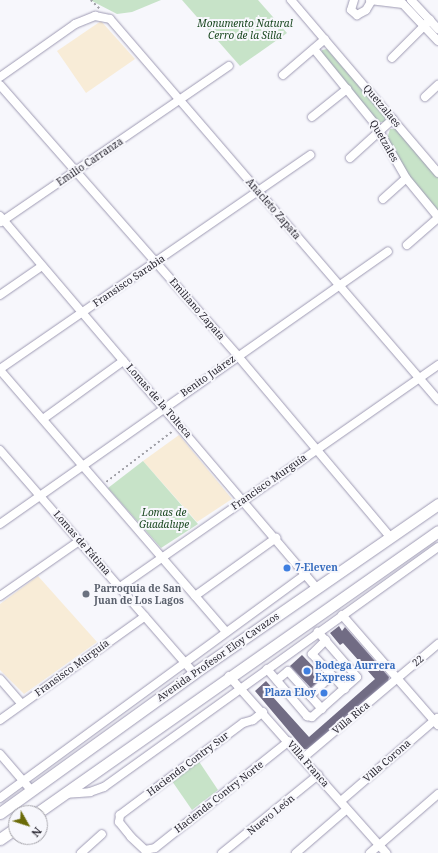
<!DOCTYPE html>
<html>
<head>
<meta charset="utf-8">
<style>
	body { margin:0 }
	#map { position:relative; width:438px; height:853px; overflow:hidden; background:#f7f7fc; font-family:"Noto Serif",serif }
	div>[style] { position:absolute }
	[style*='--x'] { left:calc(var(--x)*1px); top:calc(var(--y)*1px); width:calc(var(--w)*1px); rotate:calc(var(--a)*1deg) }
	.education>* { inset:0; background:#f8ecd7 }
	.green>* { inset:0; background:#c7e3c8 }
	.building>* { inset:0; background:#716c84 }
	.path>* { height:1.5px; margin-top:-0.75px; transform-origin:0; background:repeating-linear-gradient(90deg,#a1a1a8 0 2px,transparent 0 5px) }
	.roads { filter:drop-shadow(0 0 1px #9e9ab3) drop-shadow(0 0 1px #9e9ab3) }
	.minor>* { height:8px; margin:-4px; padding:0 4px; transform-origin:4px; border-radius:4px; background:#fff }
	.major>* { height:11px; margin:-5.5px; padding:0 5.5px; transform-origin:5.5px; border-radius:5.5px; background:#fff }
	.dots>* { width:11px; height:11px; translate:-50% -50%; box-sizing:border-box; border:2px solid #f7f7fc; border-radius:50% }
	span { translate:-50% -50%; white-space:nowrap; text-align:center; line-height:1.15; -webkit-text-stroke:4px #f7f7fc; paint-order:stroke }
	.park-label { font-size:10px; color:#19471f; font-style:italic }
	.street-label { font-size:10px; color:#282630 }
	.shop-label { font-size:10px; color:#366cbe; font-weight:700 }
	.left { translate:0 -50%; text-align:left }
	.right { translate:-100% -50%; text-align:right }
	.worship-label { font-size:10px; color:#5b616d; font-weight:700 }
	.north { position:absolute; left:8px; top:805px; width:40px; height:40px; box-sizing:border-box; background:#f7f7fc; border:1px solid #a4a3aa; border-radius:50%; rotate:129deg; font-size:11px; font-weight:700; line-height:16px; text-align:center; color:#282630 }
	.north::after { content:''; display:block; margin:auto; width:14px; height:18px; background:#6b6b08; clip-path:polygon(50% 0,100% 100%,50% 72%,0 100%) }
</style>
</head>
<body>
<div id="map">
	<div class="education">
		<i style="clip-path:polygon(101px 21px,135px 59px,86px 93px,57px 51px)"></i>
		<i style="clip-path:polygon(179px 435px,232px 499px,197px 522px,143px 461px)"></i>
		<i style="clip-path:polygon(38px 576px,97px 642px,24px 694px,0 670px,0 604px)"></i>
	</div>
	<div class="green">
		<i style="clip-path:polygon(90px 0,161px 0,132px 12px,117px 14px)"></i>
		<i style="clip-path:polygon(182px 0,258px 0,287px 33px,240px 66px)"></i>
		<i style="clip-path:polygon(327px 49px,385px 116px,385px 122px,378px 122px,321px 54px,322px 50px)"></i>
		<i style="clip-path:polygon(390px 129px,396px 129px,438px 178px,438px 211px,410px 178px,387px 139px)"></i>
		<i style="clip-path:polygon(143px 461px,198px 524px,161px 548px,108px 488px)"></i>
		<i style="clip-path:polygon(198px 760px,218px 790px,192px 810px,172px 781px)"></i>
	</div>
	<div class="building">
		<i style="clip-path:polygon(339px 626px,342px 631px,345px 627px,389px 677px,388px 682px,309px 749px,304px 749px,255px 691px,266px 681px,276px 692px,272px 696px,309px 737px,375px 679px,343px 643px,340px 645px,330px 633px)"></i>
		<i style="clip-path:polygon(302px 655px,323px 677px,311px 688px,290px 666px)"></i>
	</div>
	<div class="path">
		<i style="--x:91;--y:0;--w:13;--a:45"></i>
		<i style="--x:106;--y:482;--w:84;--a:-37.3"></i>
	</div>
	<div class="roads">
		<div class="minor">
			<i style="--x:291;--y:0;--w:227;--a:49.6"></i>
			<i style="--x:354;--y:0;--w:10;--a:107"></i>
			<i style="--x:351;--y:10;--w:8;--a:40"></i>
			<i style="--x:357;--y:15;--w:10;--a:-29"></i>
			<i style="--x:366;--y:10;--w:12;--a:-59"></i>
			<i style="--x:370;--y:0;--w:33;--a:7"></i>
			<i style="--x:403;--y:4;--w:51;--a:46.6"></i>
			<i style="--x:411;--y:0;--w:40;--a:47"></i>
			<i style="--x:314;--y:49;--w:97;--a:50.9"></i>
			<i style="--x:375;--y:124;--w:62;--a:60.1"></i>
			<i style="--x:406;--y:178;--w:50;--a:50.6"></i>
			<i style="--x:392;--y:58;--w:54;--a:-45"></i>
			<i style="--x:283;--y:75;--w:55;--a:-40.6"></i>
			<i style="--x:0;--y:77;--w:92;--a:-35.2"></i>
			<i style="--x:75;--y:24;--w:22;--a:-22"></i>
			<i style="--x:95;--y:16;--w:15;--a:11"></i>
			<i style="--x:110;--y:19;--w:503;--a:49.28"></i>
			<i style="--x:0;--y:85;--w:359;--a:48.7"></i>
			<i style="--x:237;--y:355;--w:238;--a:49.9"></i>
			<i style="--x:425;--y:97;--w:18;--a:-43"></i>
			<i style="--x:312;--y:117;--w:45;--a:-38.7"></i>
			<i style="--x:350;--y:158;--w:58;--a:-42.2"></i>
			<i style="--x:383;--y:199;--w:31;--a:-42"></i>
			<i style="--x:0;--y:216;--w:487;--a:49.6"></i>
			<i style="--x:1;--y:222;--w:276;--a:-34.4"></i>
			<i style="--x:407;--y:245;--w:41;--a:-41.1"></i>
			<i style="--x:0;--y:295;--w:51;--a:-34.6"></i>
			<i style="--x:0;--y:369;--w:377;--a:-34.6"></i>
			<i style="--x:0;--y:370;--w:346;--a:49.2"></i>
			<i style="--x:43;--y:419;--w:99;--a:-35.9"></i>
			<i style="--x:0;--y:450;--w:296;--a:49"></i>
			<i style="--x:0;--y:524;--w:474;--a:-35.1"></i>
			<i style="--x:120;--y:587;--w:388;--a:-34.9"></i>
			<i style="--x:0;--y:596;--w:96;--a:-34.8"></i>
			<i style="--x:195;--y:596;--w:100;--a:-35.6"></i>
			<i style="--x:342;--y:615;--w:146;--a:48.9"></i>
			<i style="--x:326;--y:640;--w:20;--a:135"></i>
			<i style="--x:312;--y:654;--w:48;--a:46.7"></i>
			<i style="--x:267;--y:669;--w:62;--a:49.6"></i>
			<i style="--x:307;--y:716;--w:5;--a:11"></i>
			<i style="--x:312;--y:717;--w:60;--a:-41.6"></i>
			<i style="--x:357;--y:677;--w:60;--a:-130.9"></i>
			<i style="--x:229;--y:676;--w:237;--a:48.4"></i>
			<i style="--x:0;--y:679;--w:33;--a:49"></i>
			<i style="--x:277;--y:680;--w:14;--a:-39"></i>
			<i style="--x:288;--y:671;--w:51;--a:48.2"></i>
			<i style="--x:310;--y:696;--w:29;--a:-44"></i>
			<i style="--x:263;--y:712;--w:13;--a:141"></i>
			<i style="--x:253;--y:720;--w:10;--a:163"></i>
			<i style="--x:243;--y:723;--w:154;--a:143.2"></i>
			<i style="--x:120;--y:815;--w:7;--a:98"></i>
			<i style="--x:119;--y:822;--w:19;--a:51"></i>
			<i style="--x:131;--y:837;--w:19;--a:43"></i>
			<i style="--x:145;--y:850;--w:10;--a:-11"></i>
			<i style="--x:155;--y:848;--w:171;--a:-38.6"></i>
			<i style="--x:0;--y:720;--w:178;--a:-35.6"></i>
			<i style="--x:0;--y:754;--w:48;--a:49.3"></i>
			<i style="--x:303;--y:758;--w:177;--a:-40.2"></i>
			<i style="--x:64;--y:794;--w:26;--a:-4"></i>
			<i style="--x:90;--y:792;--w:15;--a:-20"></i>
			<i style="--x:104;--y:787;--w:411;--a:-35.7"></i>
			<i style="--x:0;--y:798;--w:379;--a:-36.2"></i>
			<i style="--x:341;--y:801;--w:127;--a:-40.8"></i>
			<i style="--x:81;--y:853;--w:28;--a:-42"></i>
			<i style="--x:222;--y:853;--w:124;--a:-39.1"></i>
			<i style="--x:296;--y:853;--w:67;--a:-40.8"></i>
			<i style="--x:370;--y:853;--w:90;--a:-40.9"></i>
		</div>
		<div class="major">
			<i style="--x:0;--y:813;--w:239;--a:-35.8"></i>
			<i style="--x:194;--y:673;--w:297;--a:-34.7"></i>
			<i style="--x:37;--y:813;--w:490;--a:-35.1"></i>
			<i style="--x:0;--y:839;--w:19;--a:-35"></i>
		</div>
	</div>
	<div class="dots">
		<i style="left:287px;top:568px;background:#3f7fe0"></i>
		<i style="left:86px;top:594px;background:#6b7280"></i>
		<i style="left:307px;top:671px;background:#3f7fe0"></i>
		<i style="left:324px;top:693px;background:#3f7fe0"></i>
	</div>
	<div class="park-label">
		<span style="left:245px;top:29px">Monumento Natural<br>Cerro de la Silla</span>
		<span style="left:164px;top:518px">Lomas de<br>Guadalupe</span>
	</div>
	<div class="street-label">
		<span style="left:382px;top:106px;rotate:50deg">Quetzalaes</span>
		<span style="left:384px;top:141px;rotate:60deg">Quetzales</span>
		<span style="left:90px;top:162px;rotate:-34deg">Emilio Carranza</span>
		<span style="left:273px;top:209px;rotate:49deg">Anacleto Zapata</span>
		<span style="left:129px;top:281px;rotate:-34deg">Fransisco Sarabia</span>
		<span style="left:197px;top:309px;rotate:49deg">Emiliano Zapata</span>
		<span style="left:208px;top:376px;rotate:-35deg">Benito Juárez</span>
		<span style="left:159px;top:401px;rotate:49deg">Lomas de la Tolteca</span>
		<span style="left:269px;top:482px;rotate:-35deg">Francisco Murguía</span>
		<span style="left:82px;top:543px;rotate:49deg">Lomas de Fátima</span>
		<span style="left:218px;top:657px;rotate:-35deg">Avenida Profesor Eloy Cavazos</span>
		<span style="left:418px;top:661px;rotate:-41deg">22</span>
		<span style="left:72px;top:668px;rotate:-36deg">Fransisco Murguía</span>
		<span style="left:351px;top:718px;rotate:-40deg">Villa Rica</span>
		<span style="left:387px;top:761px;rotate:-41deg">Villa Corona</span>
		<span style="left:188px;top:764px;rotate:-37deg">Hacienda Contry Sur</span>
		<span style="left:308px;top:764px;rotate:49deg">Villa Franca</span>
		<span style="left:219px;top:797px;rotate:-38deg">Hacienda Contry Norte</span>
		<span style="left:271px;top:815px;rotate:-39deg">Nuevo León</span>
	</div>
	<div class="shop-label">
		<span class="left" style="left:295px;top:568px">7-Eleven</span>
		<span class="left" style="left:315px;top:671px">Bodega Aurrera<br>Express</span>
		<span class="right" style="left:316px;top:693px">Plaza Eloy</span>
	</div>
	<div class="worship-label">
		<span class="left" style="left:94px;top:594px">Parroquia de San<br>Juan de Los Lagos</span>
	</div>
	<div class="north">N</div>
</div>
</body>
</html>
